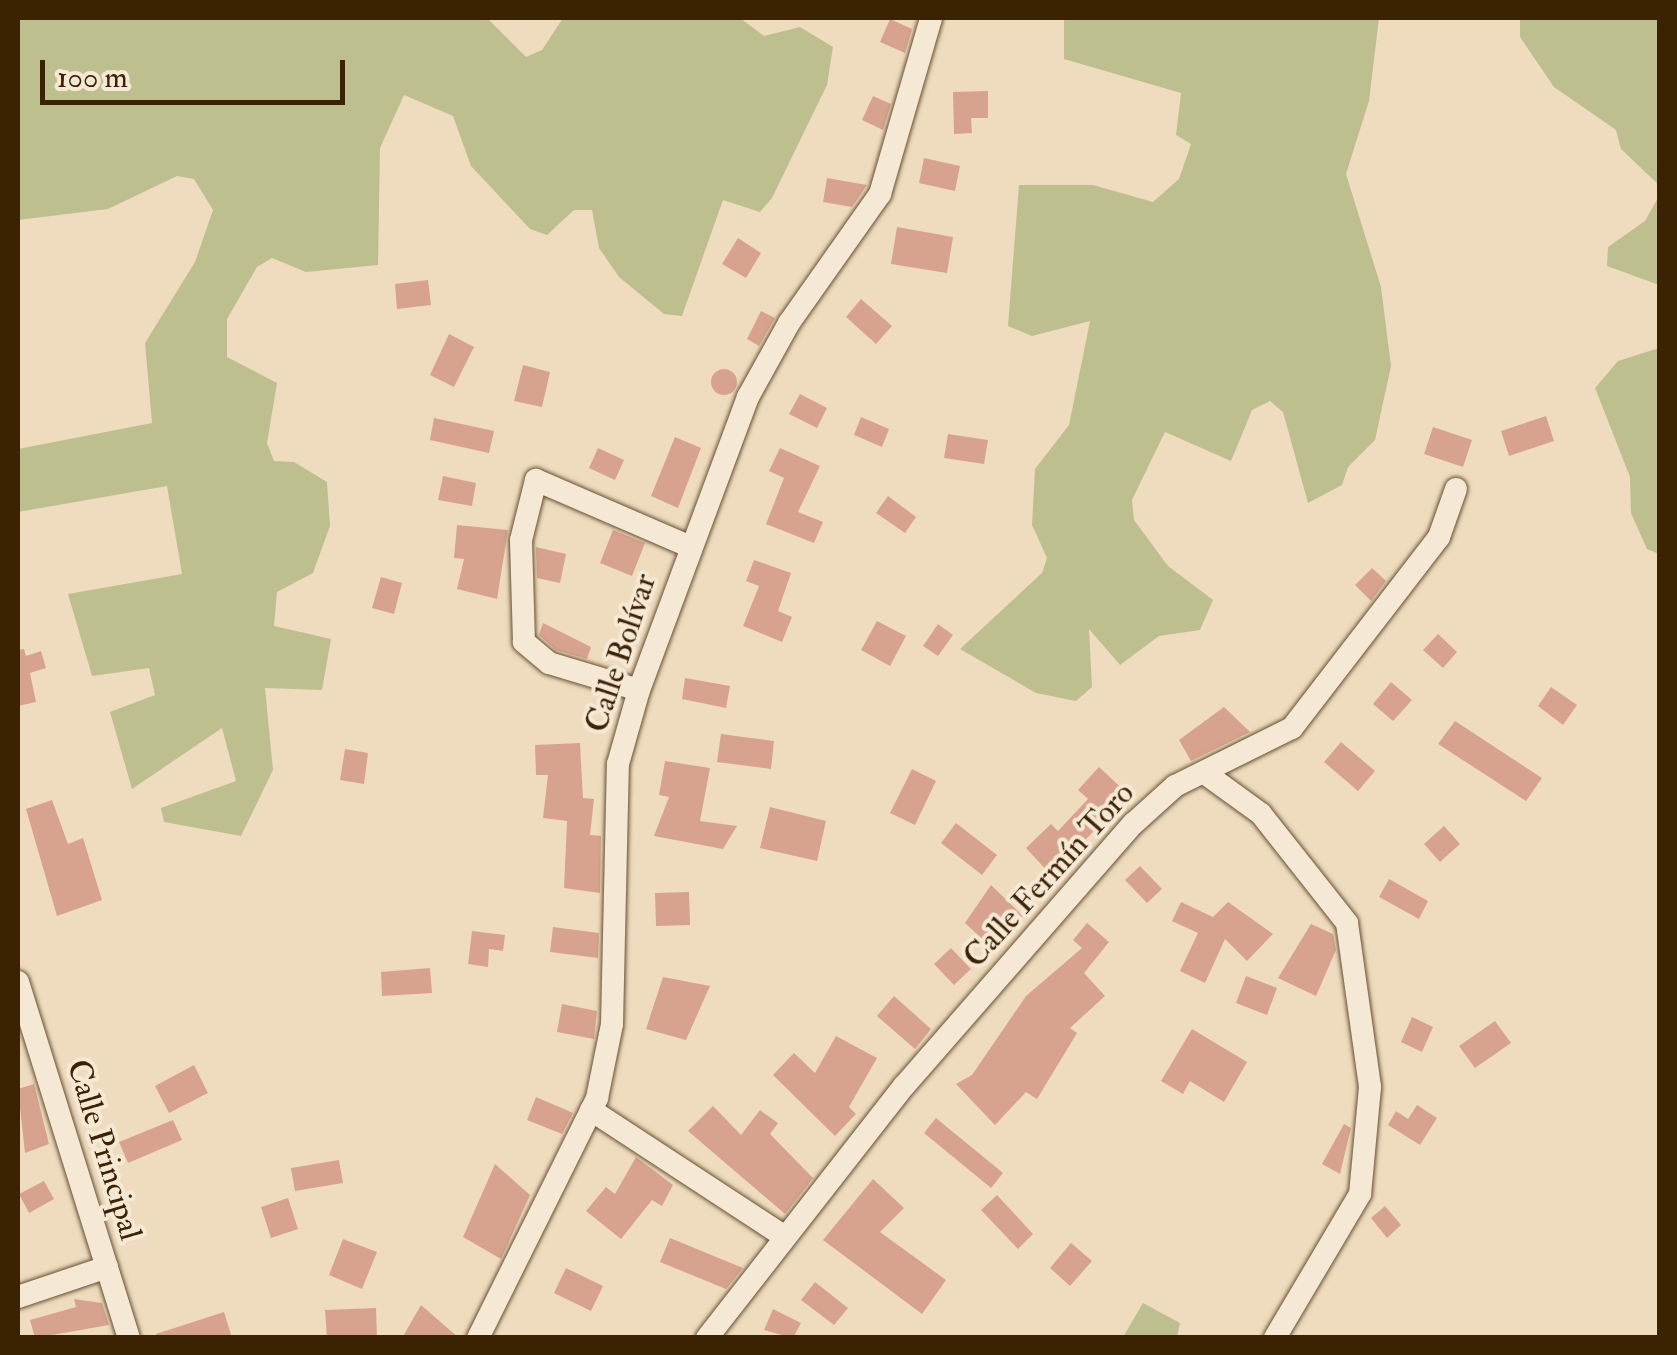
<!DOCTYPE html>
<html>
<head>
<meta charset="utf-8">
<style>
	body { margin:0 }
	#map { position:relative; width:1677px; height:1355px; overflow:hidden; background:#efdcbe; font-family:"IM FELL Double Pica",serif }
	div>[style] { position:absolute }
	[style*='--x'] { left:calc(var(--x)*1px); top:calc(var(--y)*1px); width:calc(var(--w)*1px); rotate:calc(var(--a)*1deg) }
	.green>* { inset:0; background:#bebf8e }
	.building>* { inset:0; background:#d8a38e }
	.round { border-radius:50% }
	.roads { filter:drop-shadow(0 0 2px #685032) drop-shadow(0 0 2px #685032) }
	.minor>* { height:22px; margin:-11px; padding:0 11px; transform-origin:11px; border-radius:11px; background:#f5e8d5 }
	span { translate:-50% -50%; white-space:nowrap; text-align:center; line-height:1.15; -webkit-text-stroke:8px #f5e8d5; paint-order:stroke }
	.street-label { font-size:32px; color:#3b2203 }
	.frame { position:absolute; inset:0; border:20px solid #3b2203; pointer-events:none }
	.scale { position:absolute; left:40px; top:60px; width:305px; height:45px; box-sizing:border-box; border:5px solid #3b2203; border-top:0; padding-left:12px; font-size:30px; line-height:35px; white-space:nowrap; color:#3b2203; -webkit-text-stroke:8px #f5e8d5; paint-order:stroke }
</style>
</head>
<body>
<div id="map">
	<div class="green">
		<i style="clip-path:polygon(18px 18px,487px 18px,526px 57px,542px 50px,563px 18px,740px 18px,764px 36px,800px 27px,833px 47px,827px 85px,772px 198px,760px 212px,723px 200px,682px 316px,664px 314px,619px 277px,599px 248px,592px 210px,574px 210px,547px 235px,530px 229px,471px 166px,453px 116px,404px 95px,380px 148px,378px 265px,306px 272px,272px 258px,257px 267px,227px 319px,227px 357px,277px 383px,267px 443px,274px 461px,294px 462px,327px 482px,330px 526px,313px 573px,277px 592px,274px 626px,331px 639px,322px 690px,265px 688px,273px 770px,241px 836px,164px 822px,161px 808px,236px 781px,222px 728px,132px 789px,110px 712px,155px 695px,149px 668px,92px 676px,68px 594px,182px 574px,167px 486px,18px 512px,18px 449px,152px 423px,145px 343px,195px 262px,213px 210px,194px 179px,177px 176px,108px 209px,18px 220px)"></i>
		<i style="clip-path:polygon(1064px 18px,1379px 18px,1369px 101px,1346px 174px,1381px 287px,1391px 366px,1375px 440px,1348px 467px,1342px 485px,1308px 503px,1283px 412px,1270px 401px,1252px 410px,1231px 461px,1165px 432px,1132px 500px,1134px 520px,1168px 566px,1213px 600px,1200px 630px,1159px 636px,1120px 665px,1089px 629px,1092px 687px,1076px 701px,1036px 693px,960px 649px,1042px 573px,1047px 558px,1032px 525px,1035px 469px,1069px 425px,1090px 321px,1032px 336px,1008px 326px,1019px 185px,1093px 185px,1153px 202px,1179px 179px,1191px 144px,1176px 135px,1181px 93px,1064px 59px)"></i>
		<i style="clip-path:polygon(1520px 18px,1659px 18px,1659px 185px,1621px 149px,1616px 130px,1554px 87px,1520px 37px)"></i>
		<i style="clip-path:polygon(1659px 196px,1659px 285px,1607px 266px,1608px 247px,1645px 221px)"></i>
		<i style="clip-path:polygon(1659px 348px,1660px 348px,1659px 554px,1647px 549px,1631px 513px,1630px 477px,1595px 388px,1618px 361px)"></i>
		<i style="clip-path:polygon(1143px 1303px,1180px 1323px,1177px 1337px,1123px 1337px)"></i>
	</div>
	<div class="building">
		<i style="clip-path:polygon(890px 19px,912px 29px,905px 53px,880px 42px)"></i>
		<i style="clip-path:polygon(988px 91px,988px 118px,971px 118px,972px 133px,954px 134px,953px 92px)"></i>
		<i style="clip-path:polygon(873px 96px,891px 104px,883px 130px,862px 120px)"></i>
		<i style="clip-path:polygon(924px 158px,960px 166px,955px 191px,919px 183px)"></i>
		<i style="clip-path:polygon(827px 178px,867px 185px,852px 207px,823px 202px)"></i>
		<i style="clip-path:polygon(897px 227px,953px 237px,947px 273px,891px 264px)"></i>
		<i style="clip-path:polygon(738px 238px,761px 253px,746px 278px,722px 264px)"></i>
		<i style="clip-path:polygon(428px 280px,431px 305px,397px 309px,395px 284px)"></i>
		<i style="clip-path:polygon(861px 299px,892px 326px,876px 344px,846px 317px)"></i>
		<i style="clip-path:polygon(761px 311px,775px 318px,759px 346px,747px 339px)"></i>
		<i style="clip-path:polygon(449px 334px,474px 347px,454px 387px,430px 375px)"></i>
		<i style="clip-path:polygon(523px 365px,550px 372px,542px 407px,514px 401px)"></i>
		<i class="round" style="left:711px;top:369px;width:26px;height:26px"></i>
		<i style="clip-path:polygon(800px 394px,827px 408px,817px 428px,789px 414px)"></i>
		<i style="clip-path:polygon(1546px 416px,1554px 441px,1509px 456px,1501px 431px)"></i>
		<i style="clip-path:polygon(861px 417px,889px 429px,882px 447px,854px 435px)"></i>
		<i style="clip-path:polygon(434px 418px,494px 431px,489px 453px,430px 440px)"></i>
		<i style="clip-path:polygon(1433px 427px,1472px 440px,1463px 467px,1424px 454px)"></i>
		<i style="clip-path:polygon(948px 434px,988px 440px,984px 464px,944px 458px)"></i>
		<i style="clip-path:polygon(675px 437px,701px 448px,678px 508px,651px 496px)"></i>
		<i style="clip-path:polygon(598px 448px,624px 460px,615px 480px,589px 468px)"></i>
		<i style="clip-path:polygon(780px 448px,820px 466px,798px 512px,823px 522px,814px 543px,766px 524px,784px 478px,769px 471px)"></i>
		<i style="clip-path:polygon(443px 476px,476px 483px,472px 506px,438px 500px)"></i>
		<i style="clip-path:polygon(888px 496px,916px 517px,905px 533px,876px 513px)"></i>
		<i style="clip-path:polygon(457px 525px,508px 530px,497px 599px,457px 589px,464px 559px,454px 558px)"></i>
		<i style="clip-path:polygon(613px 530px,645px 543px,632px 576px,600px 563px)"></i>
		<i style="clip-path:polygon(536px 547px,566px 554px,560px 583px,537px 578px)"></i>
		<i style="clip-path:polygon(754px 560px,791px 573px,778px 611px,792px 617px,782px 642px,743px 626px,759px 586px,746px 581px)"></i>
		<i style="clip-path:polygon(1372px 568px,1386px 581px,1371px 601px,1355px 585px)"></i>
		<i style="clip-path:polygon(381px 577px,402px 583px,394px 614px,372px 608px)"></i>
		<i style="clip-path:polygon(877px 621px,906px 636px,890px 666px,861px 650px)"></i>
		<i style="clip-path:polygon(543px 623px,591px 647px,587px 659px,556px 650px,539px 635px)"></i>
		<i style="clip-path:polygon(938px 624px,953px 635px,938px 656px,923px 646px)"></i>
		<i style="clip-path:polygon(1438px 634px,1457px 652px,1443px 668px,1423px 650px)"></i>
		<i style="clip-path:polygon(24px 649px,26px 656px,41px 651px,46px 668px,30px 673px,36px 702px,18px 706px,18px 650px)"></i>
		<i style="clip-path:polygon(685px 678px,730px 686px,726px 708px,682px 699px)"></i>
		<i style="clip-path:polygon(1391px 682px,1412px 700px,1393px 721px,1373px 704px)"></i>
		<i style="clip-path:polygon(1551px 687px,1577px 705px,1563px 725px,1538px 706px)"></i>
		<i style="clip-path:polygon(1224px 707px,1250px 732px,1191px 761px,1179px 740px)"></i>
		<i style="clip-path:polygon(1455px 721px,1542px 778px,1526px 801px,1438px 744px)"></i>
		<i style="clip-path:polygon(721px 734px,774px 741px,771px 769px,717px 762px)"></i>
		<i style="clip-path:polygon(1341px 742px,1375px 771px,1358px 791px,1324px 762px)"></i>
		<i style="clip-path:polygon(580px 743px,583px 798px,594px 799px,590px 835px,601px 836px,600px 893px,564px 888px,567px 821px,543px 818px,548px 775px,536px 775px,535px 745px)"></i>
		<i style="clip-path:polygon(345px 749px,368px 753px,364px 784px,340px 780px)"></i>
		<i style="clip-path:polygon(665px 761px,710px 768px,700px 821px,737px 826px,723px 849px,654px 836px,669px 797px,659px 795px)"></i>
		<i style="clip-path:polygon(1099px 767px,1129px 795px,1051px 875px,1026px 848px,1051px 824px,1058px 831px,1088px 799px,1078px 790px)"></i>
		<i style="clip-path:polygon(912px 769px,936px 781px,915px 825px,890px 813px)"></i>
		<i style="clip-path:polygon(52px 800px,68px 844px,83px 838px,102px 900px,57px 916px,26px 809px)"></i>
		<i style="clip-path:polygon(770px 807px,826px 821px,817px 861px,760px 848px)"></i>
		<i style="clip-path:polygon(956px 823px,997px 855px,982px 875px,941px 843px)"></i>
		<i style="clip-path:polygon(1444px 826px,1460px 844px,1440px 862px,1424px 844px)"></i>
		<i style="clip-path:polygon(1140px 866px,1162px 889px,1147px 903px,1125px 880px)"></i>
		<i style="clip-path:polygon(1389px 879px,1428px 901px,1419px 919px,1379px 897px)"></i>
		<i style="clip-path:polygon(991px 885px,1023px 916px,992px 948px,965px 923px)"></i>
		<i style="clip-path:polygon(689px 892px,690px 925px,656px 926px,655px 893px)"></i>
		<i style="clip-path:polygon(1181px 902px,1213px 917px,1228px 902px,1273px 934px,1247px 961px,1225px 939px,1205px 983px,1180px 971px,1198px 933px,1172px 921px)"></i>
		<i style="clip-path:polygon(1087px 923px,1109px 942px,1084px 973px,1105px 996px,1070px 1028px,1077px 1033px,1037px 1099px,1026px 1092px,995px 1125px,956px 1084px,972px 1075px,1026px 996px,1082px 948px,1073px 940px)"></i>
		<i style="clip-path:polygon(1311px 924px,1333px 934px,1336px 950px,1316px 996px,1278px 978px)"></i>
		<i style="clip-path:polygon(553px 927px,599px 933px,598px 958px,550px 952px)"></i>
		<i style="clip-path:polygon(472px 931px,505px 935px,503px 951px,489px 949px,488px 967px,468px 964px)"></i>
		<i style="clip-path:polygon(951px 948px,971px 969px,954px 985px,934px 964px)"></i>
		<i style="clip-path:polygon(430px 968px,432px 993px,382px 996px,381px 972px)"></i>
		<i style="clip-path:polygon(1246px 976px,1277px 988px,1267px 1015px,1236px 1003px)"></i>
		<i style="clip-path:polygon(663px 977px,710px 986px,686px 1040px,646px 1029px)"></i>
		<i style="clip-path:polygon(894px 996px,931px 1029px,915px 1049px,877px 1016px)"></i>
		<i style="clip-path:polygon(562px 1004px,597px 1011px,594px 1039px,557px 1032px)"></i>
		<i style="clip-path:polygon(1412px 1017px,1433px 1027px,1422px 1052px,1401px 1042px)"></i>
		<i style="clip-path:polygon(1495px 1021px,1511px 1043px,1475px 1068px,1459px 1046px)"></i>
		<i style="clip-path:polygon(1192px 1029px,1247px 1062px,1224px 1102px,1190px 1081px,1183px 1094px,1161px 1081px)"></i>
		<i style="clip-path:polygon(836px 1036px,877px 1058px,849px 1107px,856px 1114px,835px 1136px,773px 1075px,794px 1053px,815px 1073px)"></i>
		<i style="clip-path:polygon(194px 1065px,208px 1093px,169px 1113px,155px 1086px)"></i>
		<i style="clip-path:polygon(34px 1084px,49px 1144px,25px 1153px,18px 1089px)"></i>
		<i style="clip-path:polygon(536px 1097px,573px 1113px,562px 1134px,527px 1120px)"></i>
		<i style="clip-path:polygon(1417px 1105px,1437px 1118px,1420px 1145px,1388px 1125px,1396px 1111px,1408px 1119px)"></i>
		<i style="clip-path:polygon(713px 1106px,741px 1135px,760px 1110px,778px 1123px,770px 1134px,813px 1178px,785px 1214px,688px 1131px)"></i>
		<i style="clip-path:polygon(936px 1118px,1003px 1173px,991px 1188px,924px 1133px)"></i>
		<i style="clip-path:polygon(173px 1120px,182px 1140px,128px 1163px,119px 1142px)"></i>
		<i style="clip-path:polygon(1344px 1124px,1351px 1128px,1340px 1174px,1322px 1164px)"></i>
		<i style="clip-path:polygon(636px 1157px,673px 1185px,662px 1206px,652px 1200px,621px 1239px,586px 1211px,606px 1187px,615px 1194px)"></i>
		<i style="clip-path:polygon(339px 1160px,343px 1183px,295px 1191px,291px 1168px)"></i>
		<i style="clip-path:polygon(495px 1164px,530px 1195px,501px 1259px,463px 1237px)"></i>
		<i style="clip-path:polygon(873px 1179px,904px 1208px,880px 1232px,946px 1280px,922px 1314px,823px 1240px)"></i>
		<i style="clip-path:polygon(44px 1181px,54px 1199px,29px 1213px,19px 1194px)"></i>
		<i style="clip-path:polygon(997px 1195px,1033px 1234px,1018px 1249px,981px 1210px)"></i>
		<i style="clip-path:polygon(288px 1198px,298px 1229px,271px 1238px,261px 1207px)"></i>
		<i style="clip-path:polygon(1385px 1206px,1401px 1225px,1387px 1238px,1371px 1218px)"></i>
		<i style="clip-path:polygon(670px 1238px,743px 1268px,726px 1289px,660px 1262px)"></i>
		<i style="clip-path:polygon(343px 1239px,377px 1252px,362px 1289px,329px 1275px)"></i>
		<i style="clip-path:polygon(1071px 1243px,1092px 1261px,1070px 1286px,1050px 1268px)"></i>
		<i style="clip-path:polygon(566px 1268px,603px 1286px,591px 1311px,554px 1293px)"></i>
		<i style="clip-path:polygon(815px 1282px,848px 1308px,834px 1325px,801px 1300px)"></i>
		<i style="clip-path:polygon(74px 1299px,102px 1303px,109px 1325px,35px 1338px,30px 1320px,76px 1307px)"></i>
		<i style="clip-path:polygon(421px 1305px,459px 1338px,402px 1338px)"></i>
		<i style="clip-path:polygon(376px 1308px,377px 1338px,327px 1338px,325px 1310px)"></i>
		<i style="clip-path:polygon(773px 1309px,801px 1323px,793px 1338px,764px 1330px)"></i>
		<i style="clip-path:polygon(224px 1312px,232px 1338px,156px 1338px,156px 1334px)"></i>
	</div>
	<div class="roads">
		<div class="minor">
			<i style="--x:639;--y:690;--w:94;--a:-163.3"></i>
			<i style="--x:549;--y:663;--w:33;--a:-140"></i>
			<i style="--x:524;--y:642;--w:102;--a:-91.7"></i>
			<i style="--x:521;--y:540;--w:62;--a:-76"></i>
			<i style="--x:536;--y:480;--w:169;--a:23.4"></i>
			<i style="--x:1206;--y:774;--w:68;--a:36"></i>
			<i style="--x:1261;--y:814;--w:139;--a:51.7"></i>
			<i style="--x:1347;--y:923;--w:166;--a:82"></i>
			<i style="--x:1370;--y:1087;--w:107;--a:95.3"></i>
			<i style="--x:1360;--y:1194;--w:167;--a:120.6"></i>
			<i style="--x:18;--y:982;--w:373;--a:72.7"></i>
			<i style="--x:591;--y:1110;--w:232;--a:33.2"></i>
			<i style="--x:18;--y:1297;--w:94;--a:-18.6"></i>
			<i style="--x:478;--y:1338;--w:268;--a:-63.6"></i>
			<i style="--x:597;--y:1098;--w:76;--a:-78.5"></i>
			<i style="--x:612;--y:1024;--w:260;--a:-88.7"></i>
			<i style="--x:618;--y:764;--w:77;--a:-74.2"></i>
			<i style="--x:639;--y:690;--w:313;--a:-69.6"></i>
			<i style="--x:748;--y:397;--w:85;--a:-61"></i>
			<i style="--x:789;--y:323;--w:158;--a:-54.8"></i>
			<i style="--x:880;--y:194;--w:183;--a:-73.8"></i>
			<i style="--x:707;--y:1338;--w:321;--a:-52"></i>
			<i style="--x:905;--y:1085;--w:347;--a:-48.9"></i>
			<i style="--x:1133;--y:824;--w:57;--a:-42.1"></i>
			<i style="--x:1175;--y:786;--w:131;--a:-26.4"></i>
			<i style="--x:1292;--y:728;--w:241;--a:-52.4"></i>
			<i style="--x:1439;--y:537;--w:51;--a:-70.5"></i>
		</div>
	</div>
	<div class="street-label">
		<span style="left:621px;top:653px;rotate:-72deg">Calle Bolívar</span>
		<span style="left:1049px;top:875px;rotate:-48deg">Calle Fermín Toro</span>
		<span style="left:104px;top:1150px;rotate:73deg">Calle Principal</span>
	</div>
	<div class="frame"></div>
	<div class="scale">100 m</div>
</div>
</body>
</html>
